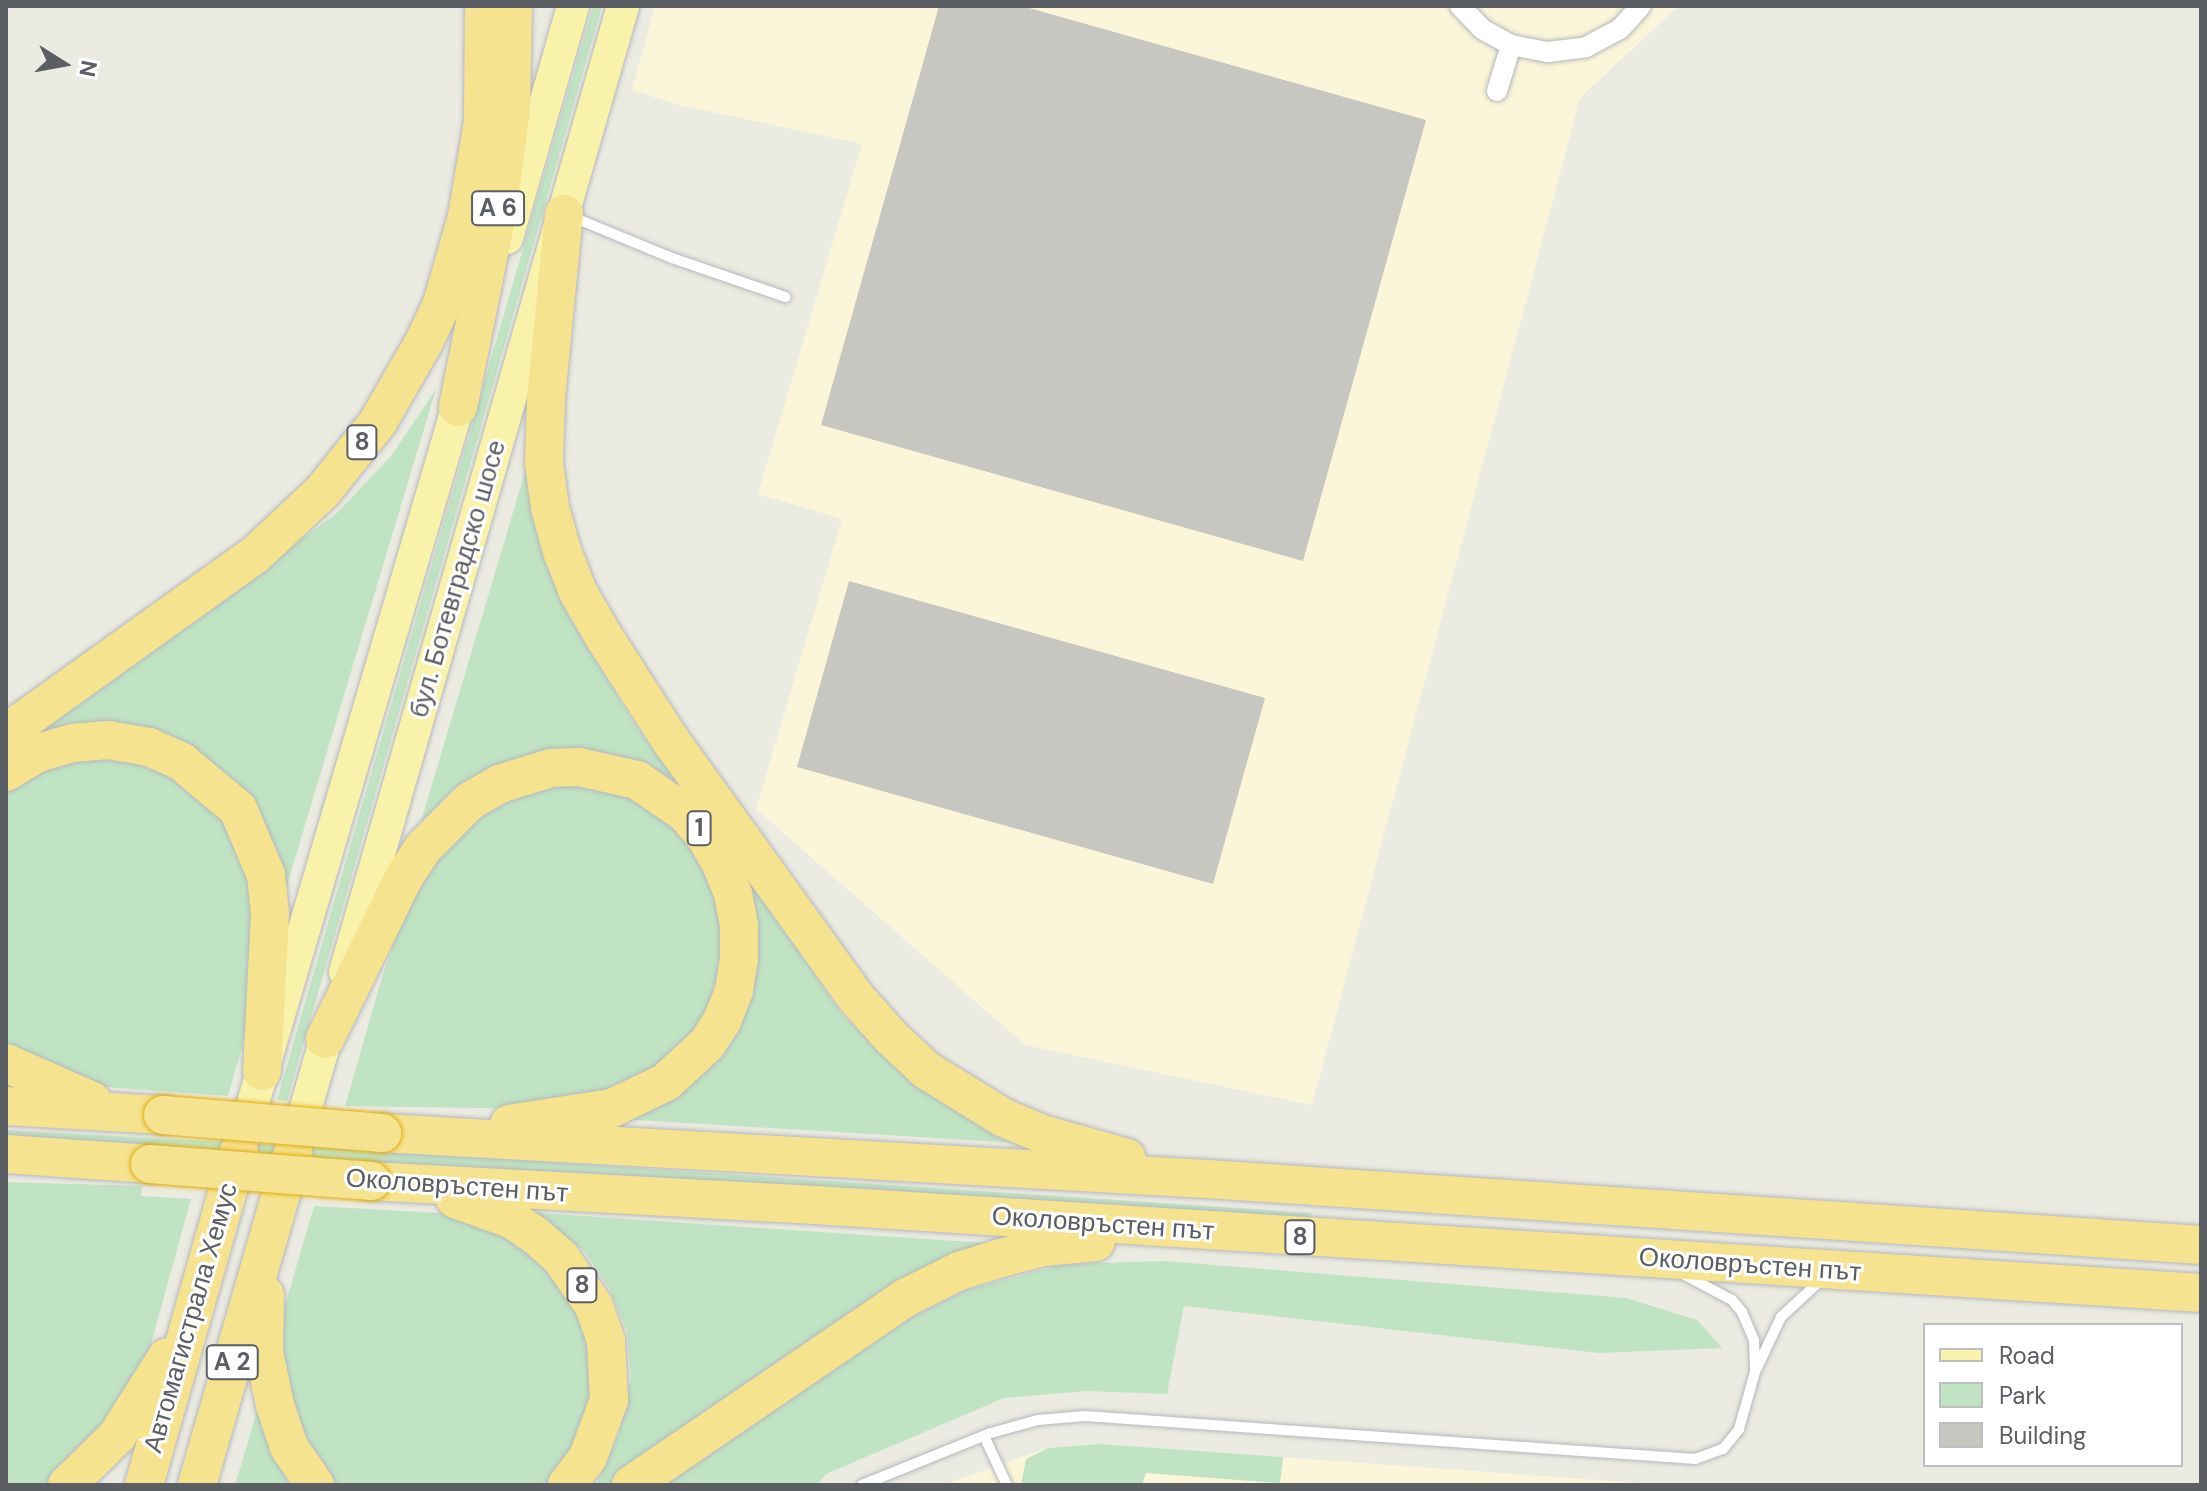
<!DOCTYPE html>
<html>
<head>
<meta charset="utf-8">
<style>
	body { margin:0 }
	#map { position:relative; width:2207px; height:1491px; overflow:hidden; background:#ecebe2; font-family:"DM Sans",sans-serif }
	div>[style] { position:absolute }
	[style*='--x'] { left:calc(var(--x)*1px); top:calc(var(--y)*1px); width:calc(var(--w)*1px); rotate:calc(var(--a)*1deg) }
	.commercial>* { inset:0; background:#fbf6d9 }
	.green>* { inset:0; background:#c0e3c3 }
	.building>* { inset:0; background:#c8c6c0 }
	.roads { filter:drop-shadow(0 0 2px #b5b8bc) drop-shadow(0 0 2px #b5b8bc) }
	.lane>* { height:10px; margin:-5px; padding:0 5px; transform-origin:5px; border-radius:5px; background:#fff }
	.street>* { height:20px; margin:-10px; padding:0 10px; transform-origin:10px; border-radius:10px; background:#fff }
	.primary>* { height:32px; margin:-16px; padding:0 16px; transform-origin:16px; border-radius:16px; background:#f9f2ab }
	.highway>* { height:38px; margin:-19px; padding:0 19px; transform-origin:19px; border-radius:19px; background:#f6e390 }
	.bridges { filter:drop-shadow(0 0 2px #e0ad0f) drop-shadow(0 0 2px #e0ad0f) }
	.highway-bridge>* { height:38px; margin:-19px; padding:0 19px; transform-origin:19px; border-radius:19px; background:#f6e390 }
	span { translate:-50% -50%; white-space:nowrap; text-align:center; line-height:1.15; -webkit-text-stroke:6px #fff; paint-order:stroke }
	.shield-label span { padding:2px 6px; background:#fff; border:2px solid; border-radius:6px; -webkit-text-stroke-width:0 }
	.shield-label { font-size:24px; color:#5b5e62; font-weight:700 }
	.street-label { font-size:26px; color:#5b5e62 }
	.frame { position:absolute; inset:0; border:8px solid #5b5e62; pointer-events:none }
	.legend { position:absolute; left:1923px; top:1323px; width:260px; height:144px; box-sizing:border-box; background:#fff; border:2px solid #bdbfc0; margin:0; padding:10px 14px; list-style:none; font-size:24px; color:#5b5e62 }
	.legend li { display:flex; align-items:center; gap:16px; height:40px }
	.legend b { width:40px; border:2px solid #bdbfc0 }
	.north { position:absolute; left:24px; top:24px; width:80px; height:80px; -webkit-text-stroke:6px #fff; paint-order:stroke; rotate:101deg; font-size:22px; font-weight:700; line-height:32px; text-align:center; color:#5b5e62 }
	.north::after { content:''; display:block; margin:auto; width:28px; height:36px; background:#5b5e62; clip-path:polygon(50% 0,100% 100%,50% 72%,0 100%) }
</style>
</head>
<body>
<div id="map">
	<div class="commercial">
		<i style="clip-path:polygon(655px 6px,1684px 6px,1673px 11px,1580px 98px,1312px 1105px,1025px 1045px,756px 809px,842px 519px,758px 494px,862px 144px,675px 104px,632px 90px)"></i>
		<i style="clip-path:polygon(1100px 1444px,1667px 1485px,943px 1485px,1048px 1448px)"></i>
	</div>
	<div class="green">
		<i style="clip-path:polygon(593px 6px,602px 6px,287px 1101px,277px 1100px)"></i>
		<i style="clip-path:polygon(436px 389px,278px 915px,273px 879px,181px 752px,6px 750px,336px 514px,391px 456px)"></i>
		<i style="clip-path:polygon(531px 452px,545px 554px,564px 608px,633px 722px,685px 792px,588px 755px,419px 828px)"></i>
		<i style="clip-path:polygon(107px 753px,174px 772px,235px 828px,256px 882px,256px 998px,228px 1096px,92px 1086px,6px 1044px,6px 784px,45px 762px)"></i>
		<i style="clip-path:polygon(558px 782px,613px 787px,660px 811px,696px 848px,720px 894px,723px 994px,696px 1039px,658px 1074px,553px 1109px,345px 1106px,383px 974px,410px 900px,432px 855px,474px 814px)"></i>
		<i style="clip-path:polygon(740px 866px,844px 1017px,942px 1103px,1018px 1143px,620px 1119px,681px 1094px,710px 1068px,736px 1033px)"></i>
		<i style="clip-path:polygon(6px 1130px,334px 1148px,1312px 1213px,1309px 1225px,6px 1141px)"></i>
		<i style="clip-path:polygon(6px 1182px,142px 1186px,141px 1196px,191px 1199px,143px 1373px,114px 1422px,50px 1485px,6px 1485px)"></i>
		<i style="clip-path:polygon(314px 1206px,459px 1214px,512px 1240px,553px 1275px,579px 1310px,596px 1374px,587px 1422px,553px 1485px,333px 1485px,303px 1448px,275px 1340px)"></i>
		<i style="clip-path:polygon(537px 1213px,1017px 1245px,613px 1485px,596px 1485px,619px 1434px,631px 1378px,627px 1331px,610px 1290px,585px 1252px)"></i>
		<i style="clip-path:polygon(1164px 1261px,1626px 1298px,1697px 1320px,1722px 1348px,1599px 1353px,1184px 1306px,1167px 1394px,1086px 1391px,1004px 1398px,826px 1474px,817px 1485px,664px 1485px,881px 1333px,966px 1290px,1064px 1264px)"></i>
		<i style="clip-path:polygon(257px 1412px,289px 1485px,235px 1485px)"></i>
		<i style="clip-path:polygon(1100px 1444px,1283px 1457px,1280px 1483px,1146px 1473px,1142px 1485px,1021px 1485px,1026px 1459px,1048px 1448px)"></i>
	</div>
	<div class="building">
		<i style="clip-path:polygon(939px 6px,1022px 6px,1426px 120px,1303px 561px,821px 425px)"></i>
		<i style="clip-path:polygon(849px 581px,1265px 698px,1213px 884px,797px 767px)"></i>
	</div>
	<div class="roads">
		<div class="lane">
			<i style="--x:570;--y:216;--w:110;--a:22.4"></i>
			<i style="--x:672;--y:258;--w:120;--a:19"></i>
			<i style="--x:1683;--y:1274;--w:55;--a:28"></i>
			<i style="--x:1732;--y:1300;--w:16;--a:50"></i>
			<i style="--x:1742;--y:1312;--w:30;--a:67"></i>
			<i style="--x:1754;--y:1340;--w:30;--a:88"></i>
			<i style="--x:984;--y:1436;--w:54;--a:64.9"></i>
			<i style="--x:862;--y:1485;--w:139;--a:-22"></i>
			<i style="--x:991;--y:1433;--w:49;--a:-15.5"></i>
			<i style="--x:1038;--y:1420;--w:47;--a:-4.9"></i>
			<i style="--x:1085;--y:1416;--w:612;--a:4.03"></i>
			<i style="--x:1695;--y:1459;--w:30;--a:-20"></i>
			<i style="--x:1723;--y:1449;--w:26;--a:-51"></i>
			<i style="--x:1739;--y:1429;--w:59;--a:-74.3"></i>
			<i style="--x:1755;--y:1372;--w:61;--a:-64.7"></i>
			<i style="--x:1781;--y:1317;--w:53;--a:-42.7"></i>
		</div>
		<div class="street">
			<i style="--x:1460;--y:6;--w:32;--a:46"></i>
			<i style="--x:1482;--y:29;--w:33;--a:29"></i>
			<i style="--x:1511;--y:45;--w:38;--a:11"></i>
			<i style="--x:1548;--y:52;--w:38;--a:-7"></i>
			<i style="--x:1586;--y:47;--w:38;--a:-28"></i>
			<i style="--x:1620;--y:29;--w:31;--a:-48"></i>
			<i style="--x:1497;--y:91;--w:48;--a:-73.1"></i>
		</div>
		<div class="primary">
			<i style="--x:507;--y:238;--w:241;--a:-74.1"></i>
			<i style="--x:345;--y:972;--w:1005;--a:-73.94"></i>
			<i style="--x:241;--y:1144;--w:794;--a:-73.62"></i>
			<i style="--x:294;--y:1149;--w:137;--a:-73.9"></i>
		</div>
		<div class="highway">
			<i style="--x:564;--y:214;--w:186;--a:95.6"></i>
			<i style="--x:546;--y:399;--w:64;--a:91.8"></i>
			<i style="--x:544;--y:463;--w:45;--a:82.4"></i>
			<i style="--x:550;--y:508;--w:45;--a:74.4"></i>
			<i style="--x:562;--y:551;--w:44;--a:68.7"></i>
			<i style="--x:578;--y:592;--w:52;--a:60"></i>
			<i style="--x:604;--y:637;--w:124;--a:57.2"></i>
			<i style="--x:671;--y:741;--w:319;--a:54.2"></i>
			<i style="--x:858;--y:1000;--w:50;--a:48.3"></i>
			<i style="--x:891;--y:1037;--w:48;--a:43.3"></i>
			<i style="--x:926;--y:1070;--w:89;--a:31.7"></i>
			<i style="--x:1002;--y:1117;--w:43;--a:23"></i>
			<i style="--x:1042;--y:1134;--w:88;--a:15.8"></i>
			<i style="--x:458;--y:407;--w:198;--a:-78.6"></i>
			<i style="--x:497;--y:213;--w:104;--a:-82.3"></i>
			<i style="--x:511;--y:110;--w:104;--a:-88.9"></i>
			<i style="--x:6;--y:733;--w:307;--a:-35.6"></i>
			<i style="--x:256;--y:554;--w:92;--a:-43.2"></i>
			<i style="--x:323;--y:491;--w:88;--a:-51.4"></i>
			<i style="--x:378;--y:422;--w:92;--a:-60.1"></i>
			<i style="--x:424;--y:342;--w:42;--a:-64.7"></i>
			<i style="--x:442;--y:304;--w:91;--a:-74"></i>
			<i style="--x:467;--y:217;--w:97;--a:-80.5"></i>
			<i style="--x:483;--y:121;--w:115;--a:-89.5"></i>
			<i style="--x:6;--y:772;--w:37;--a:-31"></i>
			<i style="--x:38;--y:753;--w:36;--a:-16"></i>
			<i style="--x:73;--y:743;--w:35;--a:-5"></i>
			<i style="--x:108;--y:740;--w:42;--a:9.7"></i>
			<i style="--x:149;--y:747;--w:36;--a:24"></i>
			<i style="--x:182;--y:762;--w:73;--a:40"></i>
			<i style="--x:238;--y:809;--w:72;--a:67"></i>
			<i style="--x:266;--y:875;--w:39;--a:84"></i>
			<i style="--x:270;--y:914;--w:157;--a:92.9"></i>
			<i style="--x:325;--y:1039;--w:178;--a:-64"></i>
			<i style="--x:403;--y:879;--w:38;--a:-57"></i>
			<i style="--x:424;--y:847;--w:65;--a:-45"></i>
			<i style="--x:470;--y:801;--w:34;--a:-30"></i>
			<i style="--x:499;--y:784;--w:54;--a:-17.1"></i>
			<i style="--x:551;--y:768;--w:28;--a:-2"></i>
			<i style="--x:579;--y:767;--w:59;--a:12.6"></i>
			<i style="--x:637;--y:780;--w:58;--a:34.5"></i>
			<i style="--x:685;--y:813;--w:30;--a:49"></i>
			<i style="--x:705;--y:836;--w:32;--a:60"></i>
			<i style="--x:721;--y:864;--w:32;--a:68"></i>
			<i style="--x:733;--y:894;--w:33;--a:79"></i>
			<i style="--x:739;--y:926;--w:33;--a:90"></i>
			<i style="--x:739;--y:959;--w:32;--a:99"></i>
			<i style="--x:734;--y:991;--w:32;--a:112"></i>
			<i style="--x:722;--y:1021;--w:27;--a:123"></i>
			<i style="--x:707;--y:1044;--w:56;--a:137.2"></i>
			<i style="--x:666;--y:1082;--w:60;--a:154.3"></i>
			<i style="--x:612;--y:1108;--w:104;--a:171.2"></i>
			<i style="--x:6;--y:1063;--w:94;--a:23.8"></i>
			<i style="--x:6;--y:1106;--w:157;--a:3.3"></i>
			<i style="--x:382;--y:1133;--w:826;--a:3.19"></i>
			<i style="--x:1207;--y:1179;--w:996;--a:3.8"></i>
			<i style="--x:6;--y:1154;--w:144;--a:4"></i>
			<i style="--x:371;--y:1181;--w:445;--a:3.1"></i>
			<i style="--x:815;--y:1205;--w:1389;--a:3.63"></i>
			<i style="--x:455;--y:1199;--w:59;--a:19.7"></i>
			<i style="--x:511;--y:1219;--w:30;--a:34"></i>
			<i style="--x:536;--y:1236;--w:33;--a:41"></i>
			<i style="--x:561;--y:1258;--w:58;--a:55.5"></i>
			<i style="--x:594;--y:1306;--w:36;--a:71"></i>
			<i style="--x:606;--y:1340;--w:60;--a:87.1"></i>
			<i style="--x:609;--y:1400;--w:61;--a:110.2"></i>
			<i style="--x:588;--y:1457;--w:35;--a:127"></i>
			<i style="--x:265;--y:1295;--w:57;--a:91"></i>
			<i style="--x:264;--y:1352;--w:54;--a:78.3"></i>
			<i style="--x:275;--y:1405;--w:44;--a:71.6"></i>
			<i style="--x:289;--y:1447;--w:46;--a:55.6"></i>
			<i style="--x:67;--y:1485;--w:70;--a:-44.4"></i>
			<i style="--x:117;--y:1436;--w:93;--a:-57.7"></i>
			<i style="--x:144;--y:1485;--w:347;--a:-74.1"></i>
			<i style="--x:197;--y:1485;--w:347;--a:-73.9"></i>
			<i style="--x:631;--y:1485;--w:334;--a:-34.3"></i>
			<i style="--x:907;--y:1297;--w:58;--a:-26.6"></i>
			<i style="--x:959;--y:1271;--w:44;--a:-17.2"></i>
			<i style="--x:1001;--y:1258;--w:44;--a:-14.3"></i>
			<i style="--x:1044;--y:1247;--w:52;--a:-5.5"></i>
		</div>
	</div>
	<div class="bridges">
		<div class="highway-bridge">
			<i style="--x:163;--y:1115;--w:220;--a:4.7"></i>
			<i style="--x:150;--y:1164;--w:222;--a:4.4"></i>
		</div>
	</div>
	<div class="shield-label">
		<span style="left:498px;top:208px">A 6</span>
		<span style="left:362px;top:442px">8</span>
		<span style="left:699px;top:828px">1</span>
		<span style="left:1300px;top:1237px">8</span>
		<span style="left:582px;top:1285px">8</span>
		<span style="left:232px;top:1362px">A 2</span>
	</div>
	<div class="street-label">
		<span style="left:458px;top:579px;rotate:-74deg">бул. Ботевградско шосе</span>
		<span style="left:457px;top:1186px;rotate:4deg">Околовръстен път</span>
		<span style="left:1103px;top:1224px;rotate:4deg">Околовръстен път</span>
		<span style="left:1750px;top:1265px;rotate:4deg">Околовръстен път</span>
		<span style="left:191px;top:1318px;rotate:-74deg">Автомагистрала Хемус</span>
	</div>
	<div class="frame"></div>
	<ul class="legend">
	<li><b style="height:10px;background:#f9f2ab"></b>Road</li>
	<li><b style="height:22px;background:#c0e3c3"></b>Park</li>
	<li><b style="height:22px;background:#c8c6c0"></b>Building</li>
	</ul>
	<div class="north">N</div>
</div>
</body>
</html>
